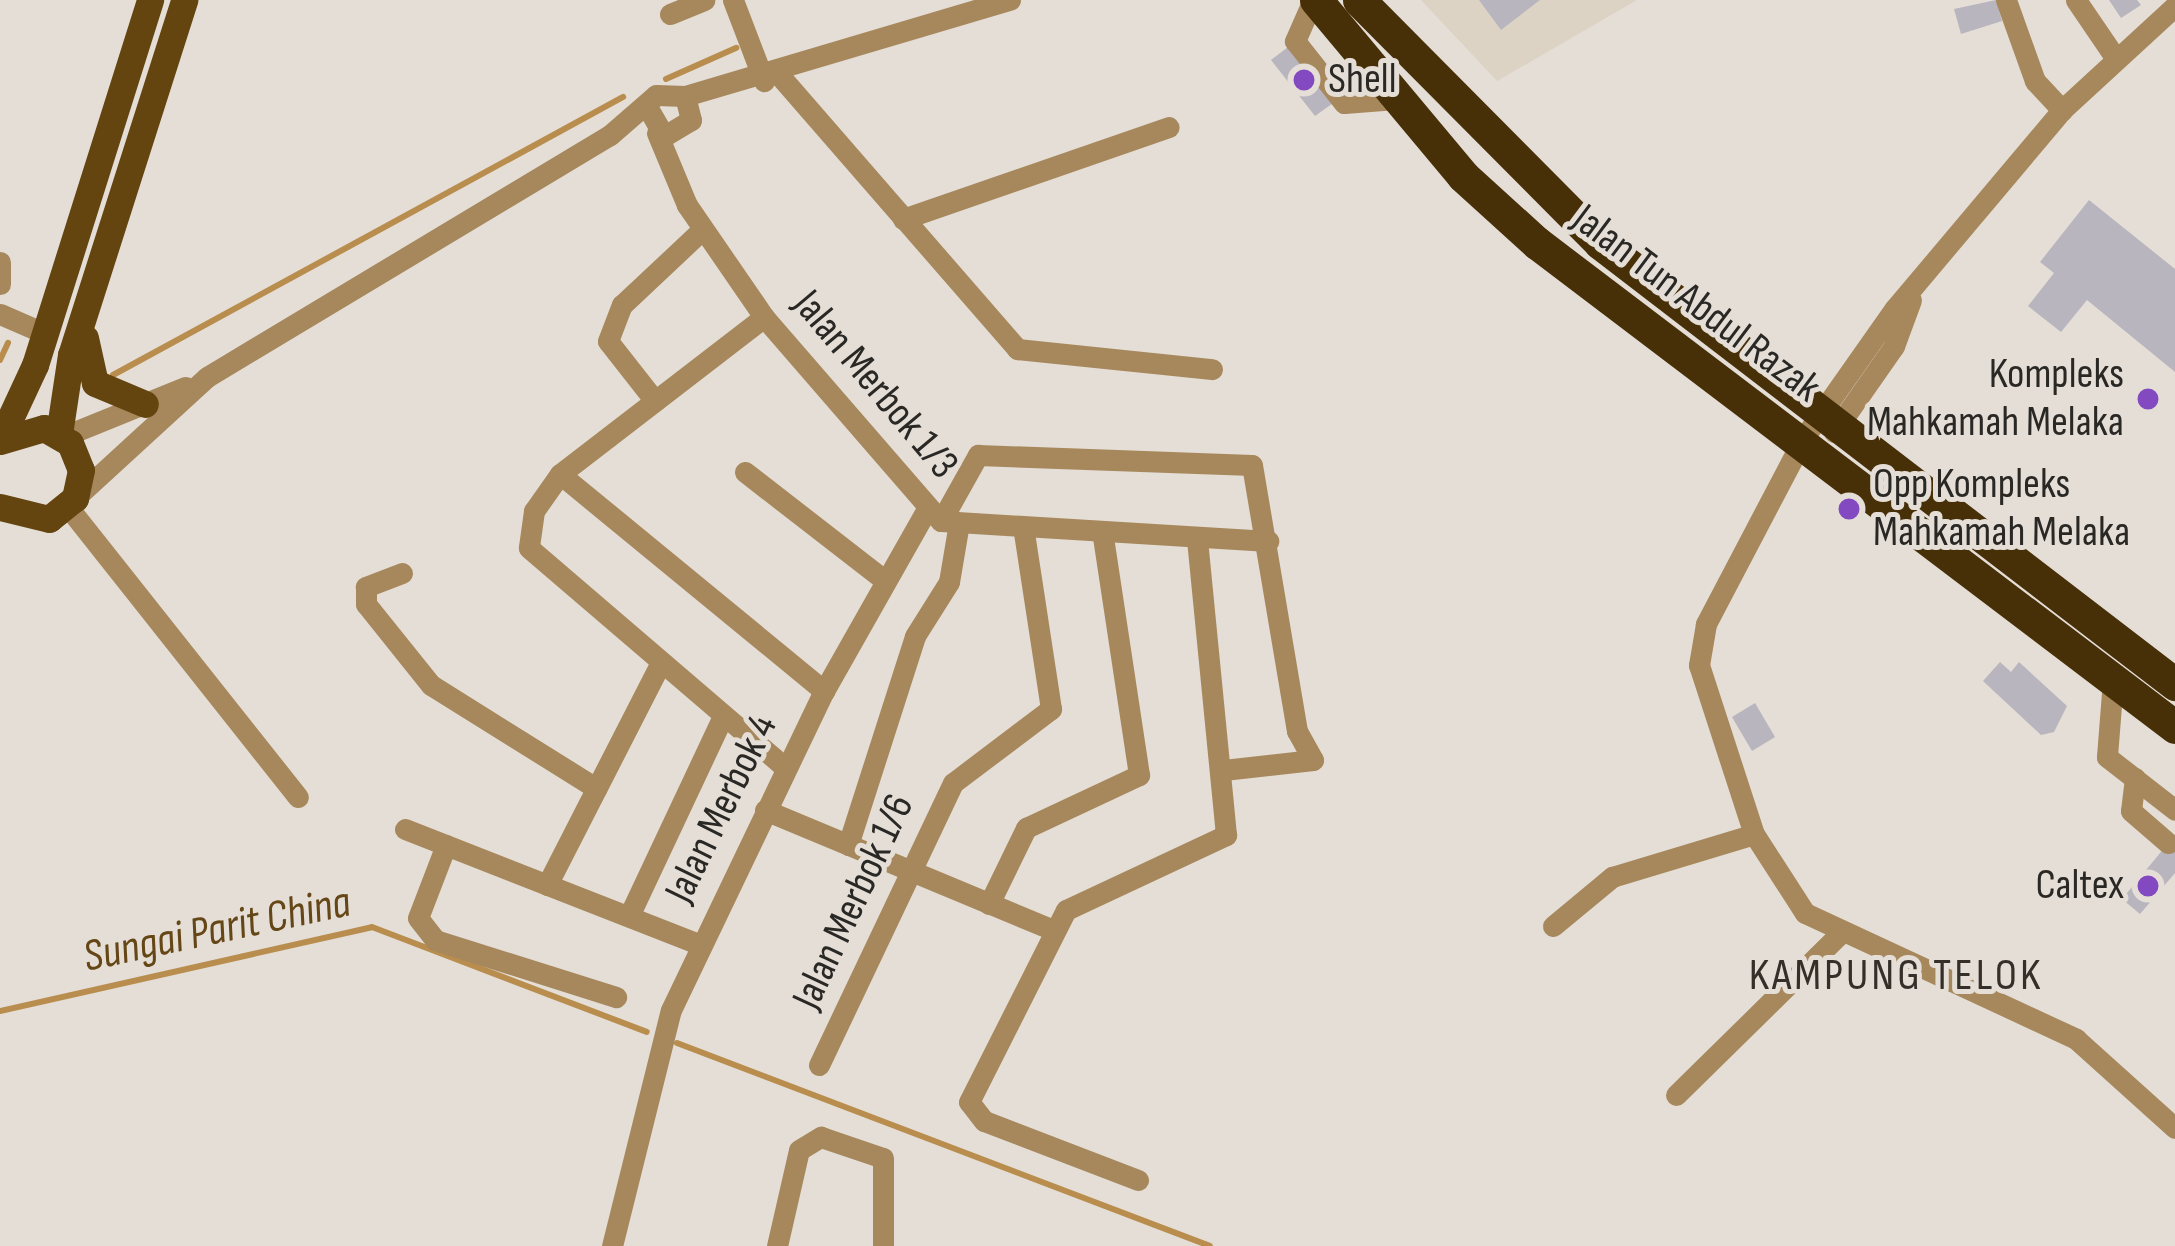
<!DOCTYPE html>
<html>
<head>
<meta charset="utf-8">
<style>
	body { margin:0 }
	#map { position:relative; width:2175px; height:1246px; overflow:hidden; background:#e4ded6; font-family:"Sofia Sans Condensed",sans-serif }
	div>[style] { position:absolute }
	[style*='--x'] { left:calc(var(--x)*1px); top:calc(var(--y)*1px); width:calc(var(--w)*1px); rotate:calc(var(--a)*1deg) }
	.built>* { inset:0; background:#ddd3c4 }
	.stream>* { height:6px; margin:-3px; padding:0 3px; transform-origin:3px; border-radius:3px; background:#b88d4e }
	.building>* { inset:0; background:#b8b5be }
	.minor>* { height:21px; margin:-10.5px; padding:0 10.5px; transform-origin:10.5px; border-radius:10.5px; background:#a7885c }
	.major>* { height:27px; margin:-13.5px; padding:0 13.5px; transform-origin:13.5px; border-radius:13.5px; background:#64440f }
	.highway>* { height:33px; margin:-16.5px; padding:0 16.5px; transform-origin:16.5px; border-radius:16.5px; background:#472f08 }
	.dots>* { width:33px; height:33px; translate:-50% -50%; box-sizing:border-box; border:6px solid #e4ded6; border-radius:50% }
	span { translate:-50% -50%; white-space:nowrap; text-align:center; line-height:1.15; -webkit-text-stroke:10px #e4ded6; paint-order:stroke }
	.poi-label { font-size:42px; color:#2a2825 }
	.left { translate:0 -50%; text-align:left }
	.right { translate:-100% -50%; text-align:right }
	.street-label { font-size:42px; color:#2a2825 }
	.water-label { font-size:45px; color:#654616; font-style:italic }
	.neighbourhood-label { font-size:45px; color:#342f29; letter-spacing:3px }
</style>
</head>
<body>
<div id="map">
	<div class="built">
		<i style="clip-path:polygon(1421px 0,1637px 0,1497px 81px)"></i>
	</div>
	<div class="stream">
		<i style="--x:666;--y:79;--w:77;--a:-23.9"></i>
		<i style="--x:0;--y:360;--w:19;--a:-65"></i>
		<i style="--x:113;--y:375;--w:581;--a:-28.59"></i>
		<i style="--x:0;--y:1011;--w:381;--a:-12.7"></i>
		<i style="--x:372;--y:927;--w:294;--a:20.9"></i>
		<i style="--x:677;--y:1043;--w:570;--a:20.85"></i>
	</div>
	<div class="building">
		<i style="clip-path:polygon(1479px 0,1540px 0,1501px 30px)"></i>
		<i style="clip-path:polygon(1996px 0,2002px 21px,1961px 34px,1954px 9px)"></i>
		<i style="clip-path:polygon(2109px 0,2137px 0,2141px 5px,2121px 18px)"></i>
		<i style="clip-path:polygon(1292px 44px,1336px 101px,1315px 116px,1271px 60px)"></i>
		<i style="clip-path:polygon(2089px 200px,2175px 269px,2175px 372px,2087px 300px,2061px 332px,2028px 306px,2054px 273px,2040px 262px)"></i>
		<i style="clip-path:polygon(2000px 662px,2011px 672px,2019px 662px,2067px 706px,2054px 732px,2041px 735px,1983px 681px)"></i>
		<i style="clip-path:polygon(1755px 703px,1775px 737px,1752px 751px,1732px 717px)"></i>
		<i style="clip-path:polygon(2175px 835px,2175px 873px,2140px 914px,2122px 899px)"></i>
	</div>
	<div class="minor">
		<i style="--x:733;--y:0;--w:87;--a:69.1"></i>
		<i style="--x:1313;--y:0;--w:45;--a:113.7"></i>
		<i style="--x:1295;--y:41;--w:79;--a:51.7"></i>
		<i style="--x:1344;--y:103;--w:52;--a:-4.4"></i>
		<i style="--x:2006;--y:0;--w:86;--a:70.3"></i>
		<i style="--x:2035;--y:81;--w:40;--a:47"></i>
		<i style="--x:2076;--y:0;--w:68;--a:55.8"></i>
		<i style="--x:2175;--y:6;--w:154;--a:137.4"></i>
		<i style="--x:2062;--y:110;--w:259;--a:130.1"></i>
		<i style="--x:1895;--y:308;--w:160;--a:125.1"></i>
		<i style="--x:1803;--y:439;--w:209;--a:117.7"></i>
		<i style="--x:1706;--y:624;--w:42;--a:99.7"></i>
		<i style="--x:1699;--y:665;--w:178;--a:72"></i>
		<i style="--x:1754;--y:834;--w:94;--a:57.2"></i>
		<i style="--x:1805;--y:913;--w:299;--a:24.9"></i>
		<i style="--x:2076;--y:1039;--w:133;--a:42"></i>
		<i style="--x:670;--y:14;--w:37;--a:-22"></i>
		<i style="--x:780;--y:76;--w:362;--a:49"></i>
		<i style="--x:1017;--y:349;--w:196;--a:5.9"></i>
		<i style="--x:685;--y:96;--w:339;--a:-16.5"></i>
		<i style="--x:657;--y:133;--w:78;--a:67.4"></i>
		<i style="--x:687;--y:205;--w:136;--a:55.5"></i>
		<i style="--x:764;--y:317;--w:270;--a:49.1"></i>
		<i style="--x:941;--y:521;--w:328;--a:3.5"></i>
		<i style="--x:903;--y:219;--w:281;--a:-19.1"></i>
		<i style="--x:0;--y:262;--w:22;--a:90"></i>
		<i style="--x:0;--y:314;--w:50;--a:23.5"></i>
		<i style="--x:764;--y:317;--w:257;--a:142.4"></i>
		<i style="--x:560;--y:474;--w:45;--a:125.1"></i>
		<i style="--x:534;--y:511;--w:37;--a:98"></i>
		<i style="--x:529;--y:548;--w:338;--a:40.6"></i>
		<i style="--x:655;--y:401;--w:76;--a:-128.1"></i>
		<i style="--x:608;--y:341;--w:39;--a:-69"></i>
		<i style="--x:622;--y:305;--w:110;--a:-43.2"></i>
		<i style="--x:1834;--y:432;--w:105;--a:-55.1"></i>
		<i style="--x:1894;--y:346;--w:49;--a:-69.7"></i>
		<i style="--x:62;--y:437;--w:133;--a:-22.1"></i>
		<i style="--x:745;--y:472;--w:175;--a:37.8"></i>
		<i style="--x:560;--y:474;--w:342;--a:39.4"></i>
		<i style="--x:75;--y:498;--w:179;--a:-42.5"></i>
		<i style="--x:207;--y:377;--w:470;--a:-31"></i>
		<i style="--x:610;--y:135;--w:61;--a:-41"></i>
		<i style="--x:656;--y:95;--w:29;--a:2"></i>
		<i style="--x:685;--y:96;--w:25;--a:76"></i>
		<i style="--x:691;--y:120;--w:31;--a:149"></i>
		<i style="--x:664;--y:136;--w:34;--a:-120"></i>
		<i style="--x:68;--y:507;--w:370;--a:51.6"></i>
		<i style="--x:941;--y:521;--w:76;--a:-60.7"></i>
		<i style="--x:978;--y:455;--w:274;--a:2.1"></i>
		<i style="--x:1252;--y:465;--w:270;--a:80.4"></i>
		<i style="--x:1297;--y:731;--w:33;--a:61"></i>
		<i style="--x:1313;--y:760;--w:90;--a:173.6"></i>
		<i style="--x:402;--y:573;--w:39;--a:159"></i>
		<i style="--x:366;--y:587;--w:17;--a:90"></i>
		<i style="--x:366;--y:604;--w:104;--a:51.3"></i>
		<i style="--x:431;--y:685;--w:195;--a:32"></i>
		<i style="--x:2113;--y:680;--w:77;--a:94.5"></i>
		<i style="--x:2107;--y:757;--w:86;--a:37.9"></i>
		<i style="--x:2135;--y:778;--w:33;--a:97"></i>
		<i style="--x:2131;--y:811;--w:49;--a:40.9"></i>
		<i style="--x:765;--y:810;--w:314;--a:22.6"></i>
		<i style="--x:405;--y:829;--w:316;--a:21.4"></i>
		<i style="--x:446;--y:845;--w:78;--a:111"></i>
		<i style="--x:418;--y:918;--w:28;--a:52"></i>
		<i style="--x:435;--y:940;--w:190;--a:17.5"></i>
		<i style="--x:848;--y:845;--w:219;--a:-72.2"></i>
		<i style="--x:915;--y:636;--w:64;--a:-57.8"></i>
		<i style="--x:949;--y:582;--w:54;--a:-80.4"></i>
		<i style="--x:547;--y:885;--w:246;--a:-62.9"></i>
		<i style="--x:989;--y:904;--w:85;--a:-64"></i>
		<i style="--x:1026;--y:828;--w:125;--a:-25.1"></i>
		<i style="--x:1139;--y:775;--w:242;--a:-98.6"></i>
		<i style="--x:629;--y:916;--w:219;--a:-64.8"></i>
		<i style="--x:1553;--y:926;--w:77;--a:-39.7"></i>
		<i style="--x:1612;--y:877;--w:148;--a:-16.8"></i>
		<i style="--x:819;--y:1065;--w:312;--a:-64.6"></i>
		<i style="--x:953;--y:783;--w:123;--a:-37.1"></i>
		<i style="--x:1051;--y:709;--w:178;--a:-98.7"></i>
		<i style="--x:1676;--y:1095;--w:231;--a:-44.5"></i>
		<i style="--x:1138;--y:1180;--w:165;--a:-159"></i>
		<i style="--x:984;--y:1121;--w:24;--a:-128"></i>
		<i style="--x:969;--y:1102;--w:215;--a:-63.2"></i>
		<i style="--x:1066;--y:910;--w:177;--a:-25.1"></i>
		<i style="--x:1226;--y:835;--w:297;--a:-95.6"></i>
		<i style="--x:612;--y:1246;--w:243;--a:-76"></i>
		<i style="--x:671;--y:1010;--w:354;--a:-64.4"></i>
		<i style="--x:824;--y:691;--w:209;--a:-60.5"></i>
		<i style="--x:777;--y:1246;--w:98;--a:-77.1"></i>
		<i style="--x:799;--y:1150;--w:26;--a:-31"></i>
		<i style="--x:821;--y:1137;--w:65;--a:18.7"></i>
		<i style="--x:883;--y:1158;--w:88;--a:90"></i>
	</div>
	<div class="major">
		<i style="--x:85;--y:338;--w:46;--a:77.5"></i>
		<i style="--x:95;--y:383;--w:54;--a:22.8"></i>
		<i style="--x:59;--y:434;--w:80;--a:-81.4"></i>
		<i style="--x:71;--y:355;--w:373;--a:-72.3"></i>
		<i style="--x:0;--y:440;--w:83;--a:-65"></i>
		<i style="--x:35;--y:365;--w:383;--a:-72.5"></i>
		<i style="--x:0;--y:441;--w:46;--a:-16.5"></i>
		<i style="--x:44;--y:428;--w:30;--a:30"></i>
		<i style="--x:70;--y:443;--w:29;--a:68"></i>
		<i style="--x:81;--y:470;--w:29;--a:102"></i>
		<i style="--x:75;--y:498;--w:33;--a:141"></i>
		<i style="--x:49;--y:519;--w:50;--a:-166.2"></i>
	</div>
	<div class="highway">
		<i style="--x:1316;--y:0;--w:229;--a:50.1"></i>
		<i style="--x:1463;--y:176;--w:100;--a:42.2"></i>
		<i style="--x:1537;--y:243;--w:801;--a:37.18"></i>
		<i style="--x:1359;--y:0;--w:342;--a:45.2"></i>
		<i style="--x:1600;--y:243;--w:725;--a:37.49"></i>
	</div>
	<div class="dots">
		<i style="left:1304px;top:80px;background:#8349c0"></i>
		<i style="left:2148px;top:399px;background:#8349c0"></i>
		<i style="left:1849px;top:509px;background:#8349c0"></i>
		<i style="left:2148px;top:886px;background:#8349c0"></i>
	</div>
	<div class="poi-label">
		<span class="left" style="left:1328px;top:80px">Shell</span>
		<span class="right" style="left:2124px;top:399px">Kompleks<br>Mahkamah Melaka</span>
		<span class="left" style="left:1873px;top:509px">Opp Kompleks<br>Mahkamah Melaka</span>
		<span class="right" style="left:2124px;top:886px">Caltex</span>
	</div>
	<div class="street-label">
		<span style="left:1696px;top:304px;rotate:37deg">Jalan Tun Abdul Razak</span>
		<span style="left:875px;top:385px;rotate:50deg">Jalan Merbok 1/3</span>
		<span style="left:722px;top:809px;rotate:-64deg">Jalan Merbok 4</span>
		<span style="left:854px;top:902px;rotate:-65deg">Jalan Merbok 1/6</span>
	</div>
	<div class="water-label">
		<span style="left:217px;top:930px;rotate:-12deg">Sungai Parit China</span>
	</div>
	<div class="neighbourhood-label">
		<span style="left:1896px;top:976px">KAMPUNG TELOK</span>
	</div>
</div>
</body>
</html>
